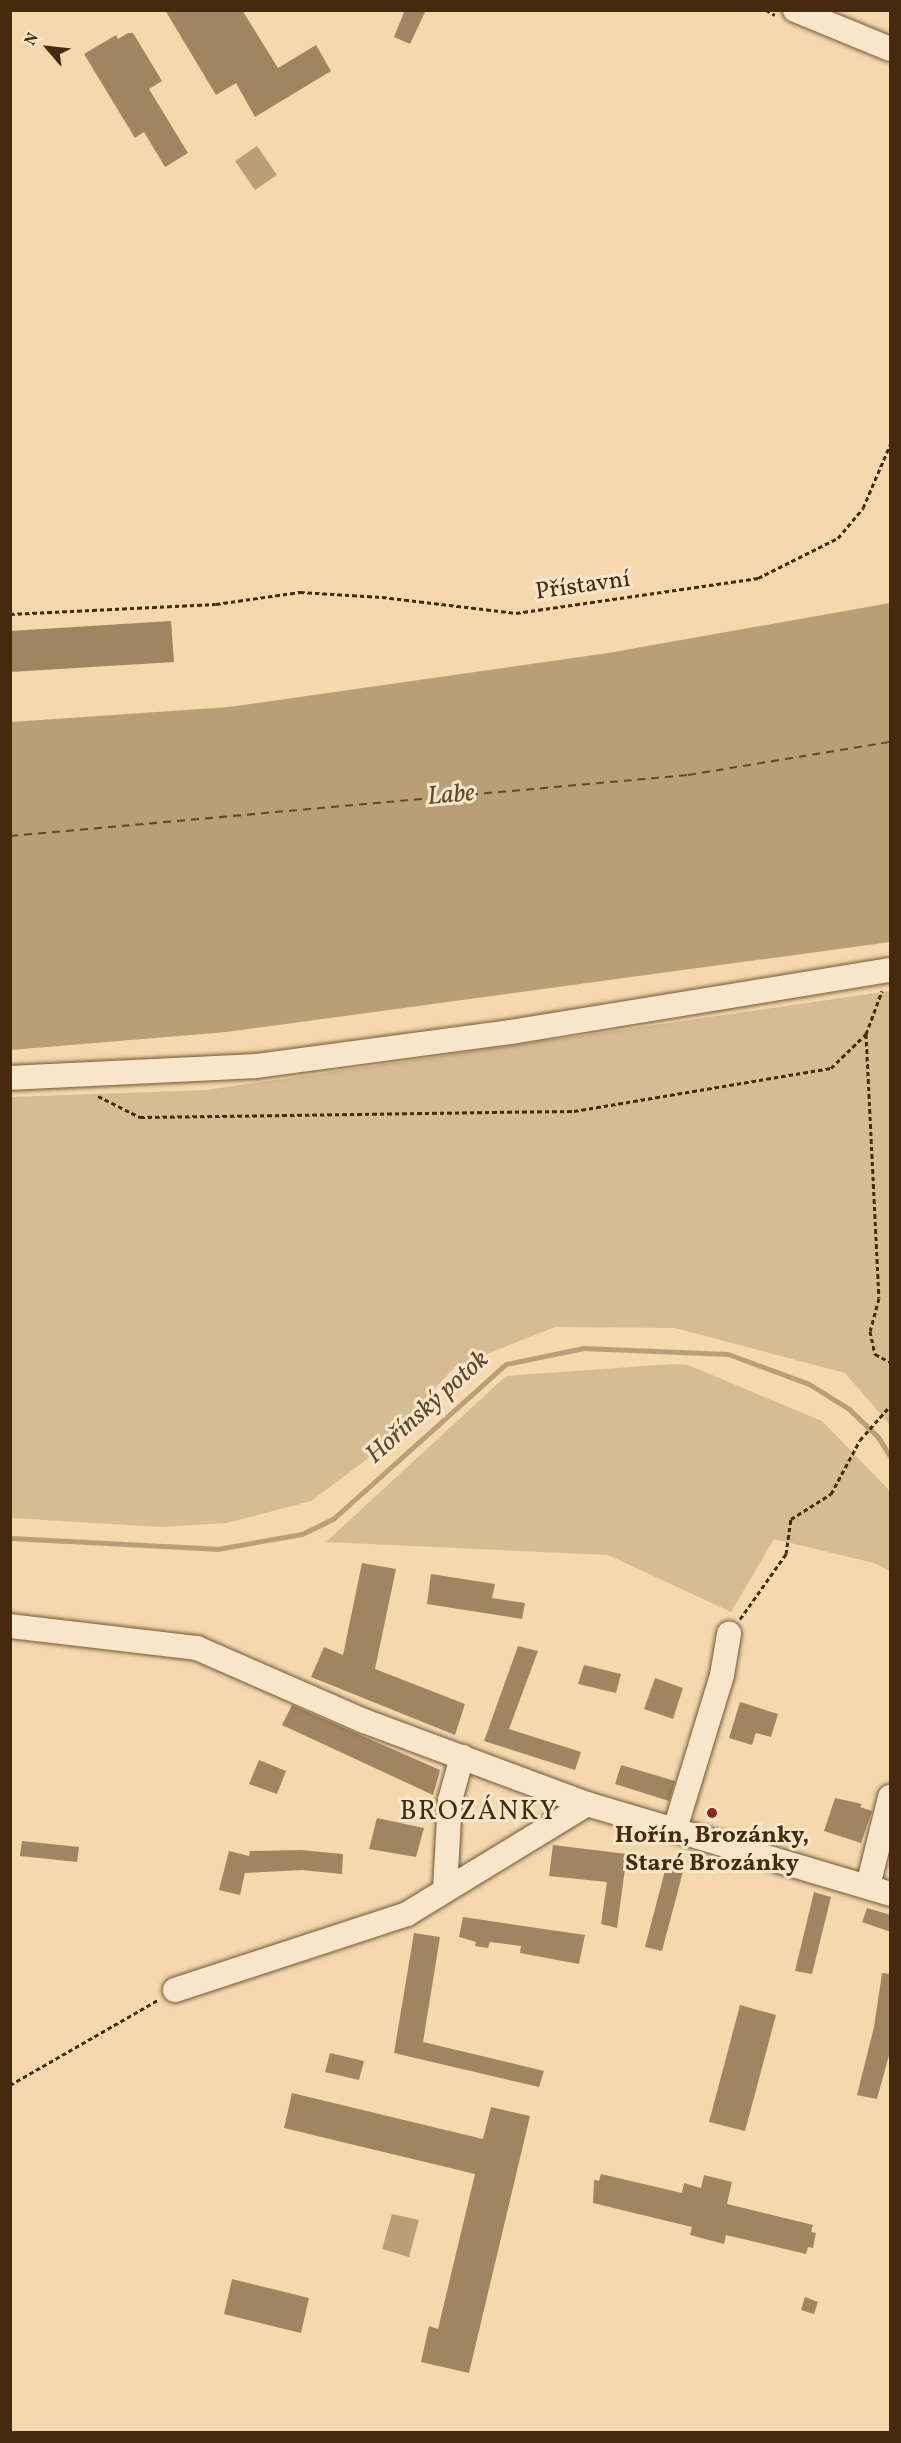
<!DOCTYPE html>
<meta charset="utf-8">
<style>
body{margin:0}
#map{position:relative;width:901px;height:2443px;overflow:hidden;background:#f5d9ad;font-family:Vollkorn,serif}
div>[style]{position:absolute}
.green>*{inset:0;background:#d7bb92}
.water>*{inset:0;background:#ba9e77}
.stream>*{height:5px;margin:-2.5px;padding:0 2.5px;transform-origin:2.5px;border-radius:2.5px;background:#ba9e77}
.ferry>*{height:1.5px;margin-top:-0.75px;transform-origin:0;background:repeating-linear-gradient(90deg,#644728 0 8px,transparent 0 14px)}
.building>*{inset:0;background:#a18561}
.path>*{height:3px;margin-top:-1.5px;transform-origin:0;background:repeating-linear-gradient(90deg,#472a0e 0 4.5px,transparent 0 7.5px)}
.roads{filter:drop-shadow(0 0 2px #725636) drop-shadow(0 0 2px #725636)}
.minor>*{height:24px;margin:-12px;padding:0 12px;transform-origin:12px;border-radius:12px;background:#f8e6ca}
.dots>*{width:16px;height:16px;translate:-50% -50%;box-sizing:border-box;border:3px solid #f8e6ca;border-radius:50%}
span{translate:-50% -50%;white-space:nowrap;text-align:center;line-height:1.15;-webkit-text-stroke:6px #f8e6ca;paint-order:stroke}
.street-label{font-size:24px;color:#472a0e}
.poi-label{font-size:24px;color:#472a0e;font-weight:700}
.water-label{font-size:26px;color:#644728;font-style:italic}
.quarter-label{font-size:27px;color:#472a0e;letter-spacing:1.5px}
.frame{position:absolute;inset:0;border:12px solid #472a0e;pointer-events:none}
.north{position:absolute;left:18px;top:18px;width:60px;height:60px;-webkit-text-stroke:4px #f8e6ca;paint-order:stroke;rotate:298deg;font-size:16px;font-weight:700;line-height:24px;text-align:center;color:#472a0e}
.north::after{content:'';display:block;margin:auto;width:21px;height:27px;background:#472a0e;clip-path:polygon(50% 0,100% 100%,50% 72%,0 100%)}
</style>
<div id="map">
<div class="green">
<div style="clip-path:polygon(890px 991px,890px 1425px,845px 1373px,675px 1328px,555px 1327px,456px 1366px,366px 1460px,311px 1501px,227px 1523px,161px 1527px,11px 1518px,11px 1097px,206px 1090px)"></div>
<div style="clip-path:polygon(673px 1364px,688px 1365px,822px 1421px,890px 1491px,890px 1571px,874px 1563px,774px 1539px,731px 1612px,608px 1555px,326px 1542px,506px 1376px)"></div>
</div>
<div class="water">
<div style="clip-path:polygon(257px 146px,277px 175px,255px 190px,235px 161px)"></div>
<div style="clip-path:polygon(890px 603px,890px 942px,227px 1032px,11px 1050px,11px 722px,229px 707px,608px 653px)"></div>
<div style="clip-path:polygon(392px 2214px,419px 2220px,409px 2257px,382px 2249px)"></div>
</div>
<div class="stream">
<div style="left:10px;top:1538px;width:207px;rotate:3deg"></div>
<div style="left:217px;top:1549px;width:86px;rotate:-10deg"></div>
<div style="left:302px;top:1534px;width:34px;rotate:-26deg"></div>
<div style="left:333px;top:1519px;width:232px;rotate:-41.9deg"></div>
<div style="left:506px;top:1364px;width:79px;rotate:-11.7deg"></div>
<div style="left:583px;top:1348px;width:145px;rotate:2.4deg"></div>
<div style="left:728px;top:1354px;width:86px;rotate:20.3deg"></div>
<div style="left:809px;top:1384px;width:47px;rotate:32deg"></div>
<div style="left:849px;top:1409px;width:40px;rotate:44deg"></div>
<div style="left:878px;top:1437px;width:22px;rotate:58deg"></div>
</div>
<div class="ferry">
<div style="left:10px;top:836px;width:681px;rotate:-5.14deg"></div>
<div style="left:688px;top:775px;width:205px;rotate:-9.3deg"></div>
</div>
<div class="building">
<div style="clip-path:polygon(165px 10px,242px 10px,278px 68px,316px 45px,331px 71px,255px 117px,236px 83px,216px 95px)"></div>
<div style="clip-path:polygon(405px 10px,426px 10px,410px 44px,394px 37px)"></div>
<div style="clip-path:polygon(128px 33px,133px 33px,162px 81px,149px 89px,188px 153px,165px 167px,144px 132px,135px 138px,84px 54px,116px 35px,118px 39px)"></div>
<div style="clip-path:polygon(171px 621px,174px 662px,10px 672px,10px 631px)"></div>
<div style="clip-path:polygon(362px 1563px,396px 1569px,375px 1669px,465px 1704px,455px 1735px,311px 1677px,324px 1647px,343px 1655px)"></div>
<div style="clip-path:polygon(431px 1574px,495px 1584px,492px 1598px,525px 1603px,522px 1619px,427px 1604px)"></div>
<div style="clip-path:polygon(518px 1646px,538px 1651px,509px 1729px,581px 1752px,575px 1770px,484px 1741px)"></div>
<div style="clip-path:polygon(584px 1665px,621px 1674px,616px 1693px,578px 1684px)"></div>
<div style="clip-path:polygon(655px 1678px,683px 1688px,673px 1719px,644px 1709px)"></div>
<div style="clip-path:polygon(740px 1702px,778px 1714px,771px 1737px,756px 1733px,752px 1745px,729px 1738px)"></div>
<div style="clip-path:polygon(292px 1705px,440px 1770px,433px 1795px,282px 1725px)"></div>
<div style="clip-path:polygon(259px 1760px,286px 1771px,277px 1794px,249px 1784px)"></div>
<div style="clip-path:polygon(621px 1765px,675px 1781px,669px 1801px,615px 1784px)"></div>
<div style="clip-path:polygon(835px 1798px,862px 1804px,860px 1807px,872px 1811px,861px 1843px,824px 1831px)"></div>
<div style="clip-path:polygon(377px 1818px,424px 1828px,416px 1857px,369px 1849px)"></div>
<div style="clip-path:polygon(22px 1841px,79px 1847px,77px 1862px,20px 1856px)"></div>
<div style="clip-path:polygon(553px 1845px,627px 1854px,617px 1928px,601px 1924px,607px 1882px,549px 1876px)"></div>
<div style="clip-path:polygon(301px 1850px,343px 1854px,342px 1874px,302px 1870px,245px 1873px,240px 1895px,219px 1890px,229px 1851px,249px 1856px,250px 1851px)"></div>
<div style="clip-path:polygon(668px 1859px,685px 1864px,662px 1951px,645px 1947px)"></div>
<div style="clip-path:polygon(814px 1892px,831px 1897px,812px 1974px,795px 1971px)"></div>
<div style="clip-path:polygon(867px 1908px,891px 1915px,891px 1932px,862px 1922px)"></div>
<div style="clip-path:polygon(463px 1917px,585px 1935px,579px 1964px,520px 1953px,521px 1946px,490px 1942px,488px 1948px,475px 1946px,476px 1942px,459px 1937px)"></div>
<div style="clip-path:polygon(414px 1933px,440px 1937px,423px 2042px,544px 2071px,539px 2087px,394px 2053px)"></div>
<div style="clip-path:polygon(882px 1973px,891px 1974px,891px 2048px,877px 2099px,857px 2095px,874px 2027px)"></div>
<div style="clip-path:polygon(740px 2005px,776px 2015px,745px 2131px,709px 2122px)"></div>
<div style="clip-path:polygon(330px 2053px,364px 2061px,359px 2080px,325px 2072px)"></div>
<div style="clip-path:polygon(292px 2093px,483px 2139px,491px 2107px,530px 2116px,469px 2373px,421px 2362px,429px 2326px,438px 2329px,475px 2174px,284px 2128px)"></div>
<div style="clip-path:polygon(601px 2174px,682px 2193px,684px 2183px,701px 2188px,704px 2175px,732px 2182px,727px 2204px,813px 2225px,811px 2232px,816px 2233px,813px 2248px,808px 2247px,806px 2254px,726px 2235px,724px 2244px,690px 2235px,692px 2227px,593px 2203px,594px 2180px,599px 2181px)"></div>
<div style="clip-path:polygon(232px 2279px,309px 2298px,301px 2333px,224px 2314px)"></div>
<div style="clip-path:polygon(805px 2297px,818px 2302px,814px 2314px,801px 2310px)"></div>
</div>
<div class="path">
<div style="left:766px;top:10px;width:10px;rotate:29deg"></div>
<div style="left:10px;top:614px;width:206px;rotate:-2.8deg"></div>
<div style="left:216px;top:604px;width:85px;rotate:-8.1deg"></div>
<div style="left:300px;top:592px;width:82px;rotate:3.5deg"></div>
<div style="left:382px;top:597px;width:135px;rotate:6.8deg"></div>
<div style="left:516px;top:613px;width:245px;rotate:-8.2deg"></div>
<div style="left:758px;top:578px;width:89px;rotate:-26.6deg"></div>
<div style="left:838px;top:538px;width:39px;rotate:-50deg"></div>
<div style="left:863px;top:508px;width:69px;rotate:-66.8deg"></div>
<div style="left:866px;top:1034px;width:264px;rotate:87.2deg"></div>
<div style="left:879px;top:1298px;width:34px;rotate:105deg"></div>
<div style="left:870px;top:1331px;width:24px;rotate:78deg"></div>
<div style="left:875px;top:1354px;width:17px;rotate:28deg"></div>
<div style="left:98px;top:1096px;width:47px;rotate:26.6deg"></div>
<div style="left:140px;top:1117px;width:434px;rotate:-0.8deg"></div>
<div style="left:574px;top:1111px;width:261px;rotate:-9.5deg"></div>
<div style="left:831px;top:1068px;width:49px;rotate:-44.2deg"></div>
<div style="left:866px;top:1034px;width:46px;rotate:-69.6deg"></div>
<div style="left:740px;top:1619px;width:80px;rotate:-54.7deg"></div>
<div style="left:786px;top:1554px;width:35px;rotate:-82deg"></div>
<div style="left:791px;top:1519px;width:47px;rotate:-32deg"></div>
<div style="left:831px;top:1494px;width:61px;rotate:-61.8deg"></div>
<div style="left:860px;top:1440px;width:45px;rotate:-48.6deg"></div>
<div style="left:10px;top:2085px;width:171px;rotate:-29.9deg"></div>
</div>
<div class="roads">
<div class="minor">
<div style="left:795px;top:10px;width:103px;rotate:22.3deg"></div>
<div style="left:10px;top:1078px;width:246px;rotate:-2.8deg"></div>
<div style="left:256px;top:1066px;width:257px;rotate:-7.6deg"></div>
<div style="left:511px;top:1032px;width:384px;rotate:-9.3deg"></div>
<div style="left:10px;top:1626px;width:188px;rotate:6.7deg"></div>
<div style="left:197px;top:1648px;width:182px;rotate:23.6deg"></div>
<div style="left:364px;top:1721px;width:238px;rotate:20.4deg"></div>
<div style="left:587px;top:1804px;width:316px;rotate:16.5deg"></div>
<div style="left:675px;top:1829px;width:161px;rotate:-73deg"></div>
<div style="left:722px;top:1675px;width:42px;rotate:-80.3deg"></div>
<div style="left:868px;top:1886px;width:92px;rotate:-76.1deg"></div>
<div style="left:445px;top:1889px;width:89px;rotate:-86.8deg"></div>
<div style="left:450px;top:1800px;width:45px;rotate:-74.4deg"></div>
<div style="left:175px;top:1990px;width:244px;rotate:-18.1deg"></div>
<div style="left:407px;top:1914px;width:211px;rotate:-31.4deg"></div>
</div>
</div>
<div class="dots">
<div style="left:712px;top:1813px;background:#8f2418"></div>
</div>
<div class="street-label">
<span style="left:583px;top:587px;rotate:-8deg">Přístavní</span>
</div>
<div class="poi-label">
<span style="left:712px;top:1851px">Hořín, Brozánky,<br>Staré Brozánky</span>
</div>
<div class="water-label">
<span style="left:451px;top:796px;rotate:-5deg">Labe</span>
<span style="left:428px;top:1408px;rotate:-42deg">Hořínský potok</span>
</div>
<div class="quarter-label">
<span style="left:479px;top:1813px">BROZÁNKY</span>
</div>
<div class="frame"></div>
<div class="north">N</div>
</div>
